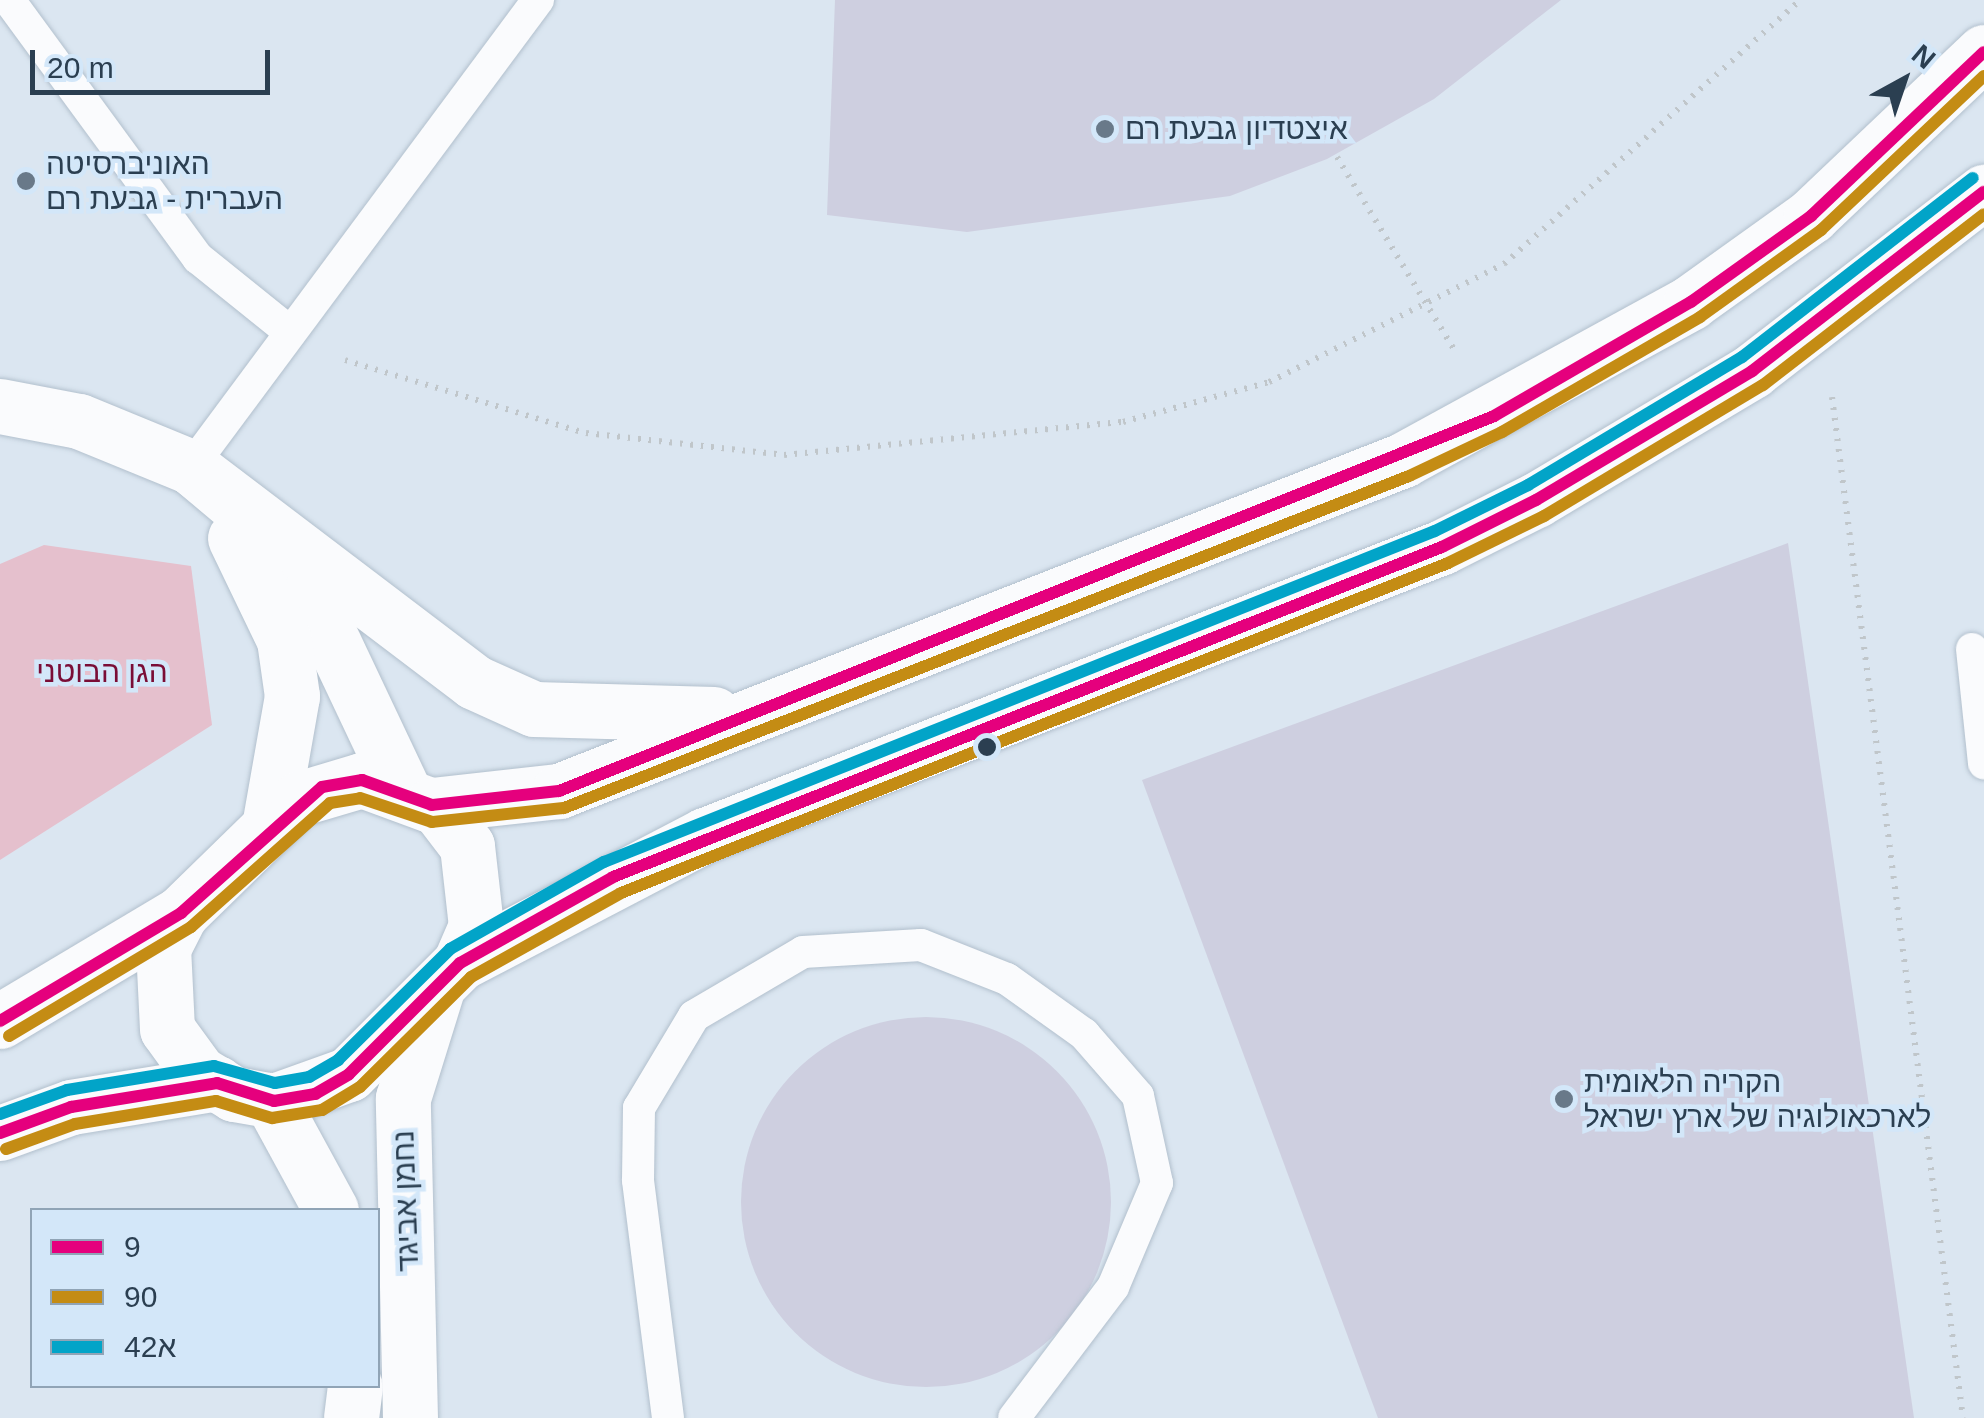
<!DOCTYPE html>
<meta charset="utf-8">
<style>
body{margin:0}
#map{position:relative;width:1984px;height:1418px;overflow:hidden;background:#dbe6f1;font-family:Helvetica,"Noto Sans Hebrew",sans-serif}
div>[style]{position:absolute}
.green>*{inset:0;background:#e5c0cd}
.building>*{inset:0;background:#cecfe0}
.round{border-radius:50%}
.path>*{height:6px;margin-top:-3px;transform-origin:0;background:repeating-linear-gradient(90deg,#c0c6ca 0 2.5px,transparent 0 10.5px)}
.roads{filter:drop-shadow(0 0 2px #b2c0cd) drop-shadow(0 0 2px #b2c0cd)}
.lane>*{height:32px;margin:-16px;padding:0 16px;transform-origin:16px;border-radius:16px;background:#fafbfd}
.street>*{height:55px;margin:-27.5px;padding:0 27.5px;transform-origin:27.5px;border-radius:27.5px;background:#fafbfd}
.secondary>*{height:55px;margin:-27.5px;padding:0 27.5px;transform-origin:27.5px;border-radius:27.5px;background:#fafbfd}
.bus-1>*{height:12px;margin:-6px;padding:0 6px;transform-origin:6px;border-radius:6px;background:#e5007d}
.bus-2>*{height:12px;margin:-6px;padding:0 6px;transform-origin:6px;border-radius:6px;background:#c48c14}
.bus-3>*{height:12px;margin:-6px;padding:0 6px;transform-origin:6px;border-radius:6px;background:#02a4c8}
.dots>*{width:28px;height:28px;translate:-50% -50%;box-sizing:border-box;border:5px solid #d3e7f9;border-radius:50%}
span{translate:-50% -50%;white-space:nowrap;text-align:center;line-height:1.15;-webkit-text-stroke:9px #d3e7f9;paint-order:stroke}
.poi-label{font-size:30px;color:#2b3f51}
.left{translate:0 -50%;text-align:left}
.park-label{font-size:30px;color:#7a0d36}
.street-label{font-size:30px;color:#2b3f51}
.legend{position:absolute;left:30px;top:1208px;width:350px;height:180px;box-sizing:border-box;background:#d3e7f9;border:2px solid #90a4b6;margin:0;padding:12px 18px;list-style:none;font-size:30px;color:#2b3f51}
.legend li{display:flex;align-items:center;gap:20px;height:50px}
.legend b{width:50px;border:2px solid #90a4b6}
.north{position:absolute;left:1854px;top:30px;width:100px;height:100px;-webkit-text-stroke:8px #d3e7f9;paint-order:stroke;rotate:40deg;font-size:28px;font-weight:700;line-height:40px;text-align:center;color:#2b3f51}
.north::after{content:'';display:block;margin:auto;width:35px;height:45px;background:#2b3f51;clip-path:polygon(50% 0,100% 100%,50% 72%,0 100%)}
.scale{position:absolute;left:30px;top:50px;width:240px;height:45px;box-sizing:border-box;border:5px solid #2b3f51;border-top:0;padding-left:12px;font-size:30px;line-height:35px;white-space:nowrap;color:#2b3f51;-webkit-text-stroke:8px #d3e7f9;paint-order:stroke}
</style>
<div id="map">
<div class="green">
<div style="clip-path:polygon(44px 545px,191px 566px,212px 725px,0 860px,0 564px)"></div>
</div>
<div class="building">
<div style="clip-path:polygon(835px 0,1561px 0,1434px 99px,1327px 159px,1230px 196px,967px 232px,827px 215px)"></div>
<div style="clip-path:polygon(1788px 543px,1914px 1418px,1378px 1418px,1142px 780px)"></div>
<div class="round" style="left:741px;top:1017px;width:370px;height:370px"></div>
</div>
<div class="path">
<div style="left:1337px;top:157px;width:229px;rotate:58.7deg"></div>
<div style="left:345px;top:360px;width:252px;rotate:16.9deg"></div>
<div style="left:586px;top:433px;width:199px;rotate:6.3deg"></div>
<div style="left:784px;top:455px;width:341px;rotate:-5.6deg"></div>
<div style="left:1123px;top:422px;width:151px;rotate:-15.3deg"></div>
<div style="left:1269px;top:382px;width:263px;rotate:-26.7deg"></div>
<div style="left:1504px;top:264px;width:397px;rotate:-41.7deg"></div>
<div style="left:1832px;top:397px;width:1029px;rotate:82.69deg"></div>
</div>
<div class="roads">
<div class="lane">
<div style="left:9px;top:0;width:320px;rotate:53.8deg"></div>
<div style="left:198px;top:258px;width:118px;rotate:38.8deg"></div>
<div style="left:191px;top:467px;width:582px;rotate:-53.39deg"></div>
<div style="left:1972px;top:649px;width:115px;rotate:84deg"></div>
<div style="left:668px;top:1418px;width:240px;rotate:-97.2deg"></div>
<div style="left:638px;top:1180px;width:72px;rotate:-89.2deg"></div>
<div style="left:639px;top:1108px;width:107px;rotate:-59.1deg"></div>
<div style="left:694px;top:1016px;width:126px;rotate:-30.4deg"></div>
<div style="left:803px;top:952px;width:118px;rotate:-3.4deg"></div>
<div style="left:921px;top:945px;width:92px;rotate:21.6deg"></div>
<div style="left:1007px;top:979px;width:95px;rotate:35.5deg"></div>
<div style="left:1084px;top:1034px;width:82px;rotate:48.9deg"></div>
<div style="left:1138px;top:1096px;width:89px;rotate:77.7deg"></div>
<div style="left:1157px;top:1183px;width:113px;rotate:112.9deg"></div>
<div style="left:1113px;top:1287px;width:164px;rotate:127.1deg"></div>
</div>
<div class="street">
<div style="left:0;top:406px;width:80px;rotate:10.8deg"></div>
<div style="left:79px;top:421px;width:121px;rotate:22.3deg"></div>
<div style="left:191px;top:467px;width:73px;rotate:40deg"></div>
<div style="left:247px;top:514px;width:101px;rotate:51.4deg"></div>
<div style="left:310px;top:593px;width:216px;rotate:64.7deg"></div>
<div style="left:235px;top:538px;width:113px;rotate:64.3deg"></div>
<div style="left:284px;top:640px;width:57px;rotate:81.9deg"></div>
<div style="left:292px;top:696px;width:133px;rotate:100deg"></div>
<div style="left:271px;top:1100px;width:125px;rotate:61.4deg"></div>
<div style="left:351px;top:1418px;width:32px;rotate:-83deg"></div>
<div style="left:410px;top:1418px;width:320px;rotate:-91.3deg"></div>
<div style="left:403px;top:1098px;width:114px;rotate:-72.7deg"></div>
</div>
<div class="secondary">
<div style="left:191px;top:467px;width:355px;rotate:37.2deg"></div>
<div style="left:474px;top:682px;width:66px;rotate:24.2deg"></div>
<div style="left:534px;top:709px;width:180px;rotate:1.6deg"></div>
<div style="left:362px;top:780px;width:81px;rotate:20.2deg"></div>
<div style="left:438px;top:808px;width:48px;rotate:52.7deg"></div>
<div style="left:467px;top:846px;width:81px;rotate:83.6deg"></div>
<div style="left:476px;top:926px;width:40px;rotate:113.4deg"></div>
<div style="left:460px;top:963px;width:157px;rotate:135deg"></div>
<div style="left:349px;top:1074px;width:80px;rotate:160.2deg"></div>
<div style="left:274px;top:1101px;width:41px;rotate:-170.1deg"></div>
<div style="left:234px;top:1094px;width:41px;rotate:-149deg"></div>
<div style="left:199px;top:1073px;width:54px;rotate:-126deg"></div>
<div style="left:167px;top:1029px;width:81px;rotate:-92.8deg"></div>
<div style="left:163px;top:948px;width:39px;rotate:-63deg"></div>
<div style="left:181px;top:913px;width:163px;rotate:-44.3deg"></div>
<div style="left:298px;top:799px;width:67px;rotate:-16.5deg"></div>
<div style="left:432px;top:805px;width:128px;rotate:-6.3deg"></div>
<div style="left:559px;top:791px;width:907px;rotate:-21.41deg"></div>
<div style="left:1403px;top:460px;width:328px;rotate:-28.7deg"></div>
<div style="left:1691px;top:302px;width:148px;rotate:-35.6deg"></div>
<div style="left:1811px;top:216px;width:238px;rotate:-43.5deg"></div>
<div style="left:460px;top:963px;width:276px;rotate:-27.6deg"></div>
<div style="left:705px;top:835px;width:791px;rotate:-21.34deg"></div>
<div style="left:1442px;top:547px;width:105px;rotate:-26.6deg"></div>
<div style="left:1536px;top:500px;width:252px;rotate:-30.8deg"></div>
<div style="left:1752px;top:371px;width:293px;rotate:-37.7deg"></div>
<div style="left:0;top:1021px;width:211px;rotate:-30.8deg"></div>
<div style="left:0;top:1133px;width:76px;rotate:-20.1deg"></div>
<div style="left:71px;top:1107px;width:148px;rotate:-9.3deg"></div>
</div>
</div>
<div class="bus-1">
<div style="left:0;top:1021px;width:211px;rotate:-30.8deg"></div>
<div style="left:181px;top:913px;width:189px;rotate:-41.8deg"></div>
<div style="left:322px;top:787px;width:41px;rotate:-9.9deg"></div>
<div style="left:362px;top:780px;width:74px;rotate:19.7deg"></div>
<div style="left:432px;top:805px;width:128px;rotate:-6.3deg"></div>
<div style="left:559px;top:791px;width:1007px;rotate:-21.85deg"></div>
<div style="left:1494px;top:416px;width:228px;rotate:-30.1deg"></div>
<div style="left:1691px;top:302px;width:148px;rotate:-35.6deg"></div>
<div style="left:1811px;top:216px;width:238px;rotate:-43.5deg"></div>
<div style="left:0;top:1133px;width:76px;rotate:-20.1deg"></div>
<div style="left:71px;top:1107px;width:148px;rotate:-9.3deg"></div>
<div style="left:217px;top:1083px;width:60px;rotate:17.5deg"></div>
<div style="left:274px;top:1101px;width:42px;rotate:-9.7deg"></div>
<div style="left:315px;top:1094px;width:39px;rotate:-30deg"></div>
<div style="left:349px;top:1074px;width:157px;rotate:-45deg"></div>
<div style="left:460px;top:963px;width:176px;rotate:-29.3deg"></div>
<div style="left:613px;top:877px;width:892px;rotate:-21.71deg"></div>
<div style="left:1442px;top:547px;width:105px;rotate:-26.6deg"></div>
<div style="left:1536px;top:500px;width:252px;rotate:-30.8deg"></div>
<div style="left:1752px;top:371px;width:293px;rotate:-37.7deg"></div>
</div>
<div class="bus-2">
<div style="left:9px;top:1036px;width:212px;rotate:-30.9deg"></div>
<div style="left:191px;top:927px;width:186px;rotate:-41.7deg"></div>
<div style="left:330px;top:803px;width:30px;rotate:-9deg"></div>
<div style="left:360px;top:798px;width:76px;rotate:18.4deg"></div>
<div style="left:432px;top:822px;width:133px;rotate:-6.1deg"></div>
<div style="left:564px;top:808px;width:908px;rotate:-21.45deg"></div>
<div style="left:1409px;top:476px;width:103px;rotate:-25.3deg"></div>
<div style="left:1502px;top:432px;width:229px;rotate:-30.1deg"></div>
<div style="left:1700px;top:317px;width:149px;rotate:-35.7deg"></div>
<div style="left:1821px;top:230px;width:224px;rotate:-43.4deg"></div>
<div style="left:6px;top:1149px;width:73px;rotate:-19.9deg"></div>
<div style="left:75px;top:1124px;width:143px;rotate:-9.3deg"></div>
<div style="left:216px;top:1101px;width:59px;rotate:16.9deg"></div>
<div style="left:272px;top:1118px;width:51px;rotate:-9.1deg"></div>
<div style="left:322px;top:1110px;width:44px;rotate:-31.2deg"></div>
<div style="left:360px;top:1087px;width:156px;rotate:-44.7deg"></div>
<div style="left:471px;top:977px;width:172px;rotate:-29.2deg"></div>
<div style="left:621px;top:893px;width:890px;rotate:-21.75deg"></div>
<div style="left:1448px;top:563px;width:107px;rotate:-26.1deg"></div>
<div style="left:1544px;top:516px;width:255px;rotate:-30.9deg"></div>
<div style="left:1763px;top:385px;width:279px;rotate:-37.7deg"></div>
</div>
<div class="bus-3">
<div style="left:0;top:1114px;width:71px;rotate:-19.7deg"></div>
<div style="left:67px;top:1090px;width:149px;rotate:-9.3deg"></div>
<div style="left:214px;top:1066px;width:63px;rotate:15.6deg"></div>
<div style="left:275px;top:1083px;width:35px;rotate:-10deg"></div>
<div style="left:309px;top:1077px;width:34px;rotate:-30deg"></div>
<div style="left:338px;top:1060px;width:158px;rotate:-44.7deg"></div>
<div style="left:450px;top:949px;width:177px;rotate:-29.5deg"></div>
<div style="left:604px;top:862px;width:894px;rotate:-21.72deg"></div>
<div style="left:1435px;top:531px;width:104px;rotate:-26.3deg"></div>
<div style="left:1528px;top:485px;width:249px;rotate:-30.9deg"></div>
<div style="left:1742px;top:357px;width:292px;rotate:-37.8deg"></div>
</div>
<div class="dots">
<div style="left:1105px;top:129px;background:#697989"></div>
<div style="left:26px;top:181px;background:#697989"></div>
<div style="left:987px;top:747px;background:#2b3f51"></div>
<div style="left:1564px;top:1099px;background:#697989"></div>
</div>
<div class="poi-label">
<span class="left" style="left:1125px;top:129px">איצטדיון גבעת רם</span>
<span class="left" style="left:46px;top:181px">האוניברסיטה<br>העברית - גבעת רם</span>
<span class="left" style="left:1584px;top:1099px">הקריה הלאומית<br>לארכאולוגיה של ארץ ישראל</span>
</div>
<div class="park-label">
<span style="left:102px;top:672px">הגן הבוטני</span>
</div>
<div class="street-label">
<span style="left:406px;top:1201px;rotate:-92deg">נחמן אביגד</span>
</div>
<ul class="legend">
<li><b style="height:12px;background:#e5007d"></b>9</li>
<li><b style="height:12px;background:#c48c14"></b>90</li>
<li><b style="height:12px;background:#02a4c8"></b>42א</li>
</ul>
<div class="north">N</div>
<div class="scale">20 m</div>
</div>
